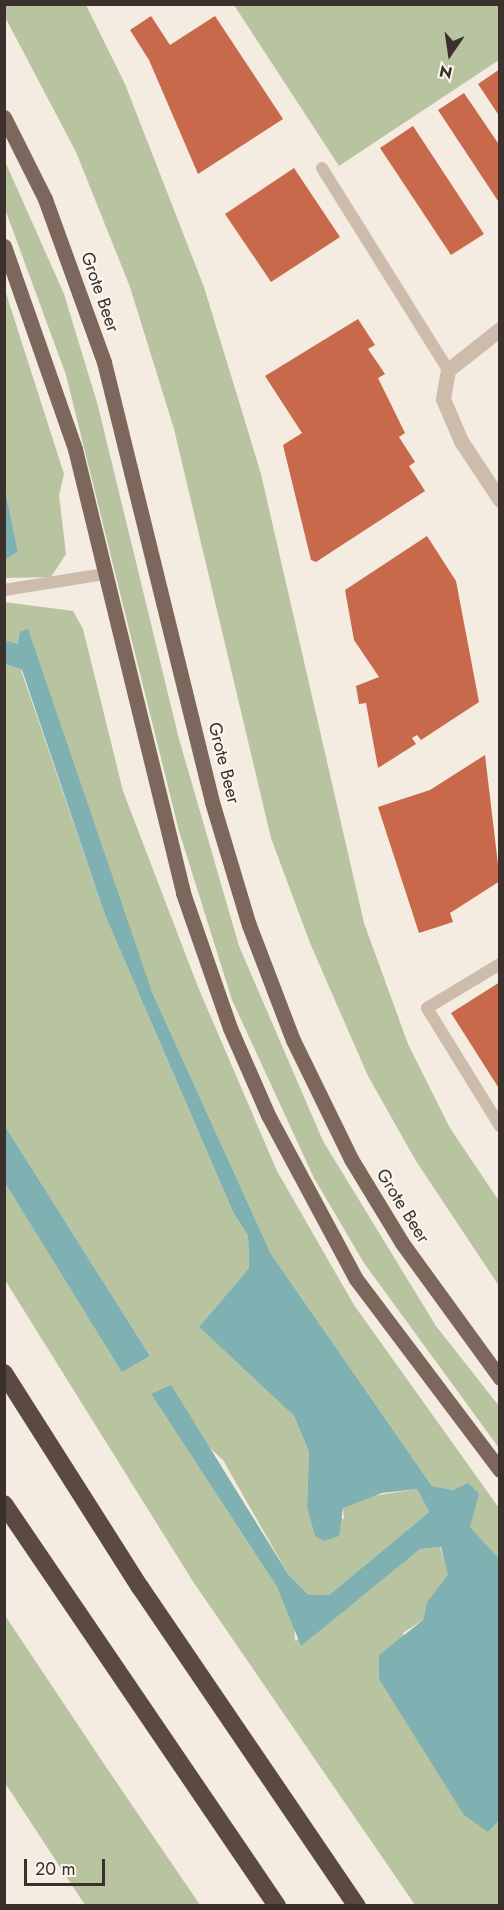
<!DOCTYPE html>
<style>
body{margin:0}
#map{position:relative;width:504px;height:1910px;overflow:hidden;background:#f4ebe1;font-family:Jost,sans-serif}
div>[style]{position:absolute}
.green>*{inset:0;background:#b8c4a0}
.water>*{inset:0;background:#7fb0b2}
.building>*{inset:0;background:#c8694b}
.service>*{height:12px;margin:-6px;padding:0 6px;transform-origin:6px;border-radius:6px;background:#cdbbac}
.minor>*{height:15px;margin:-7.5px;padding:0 7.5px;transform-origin:7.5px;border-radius:7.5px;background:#cdbbac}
.primary>*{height:15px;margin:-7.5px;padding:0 7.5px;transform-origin:7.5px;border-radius:7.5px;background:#7d675c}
.motorway>*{height:18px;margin:-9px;padding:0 9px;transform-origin:9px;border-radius:9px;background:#5c4a42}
span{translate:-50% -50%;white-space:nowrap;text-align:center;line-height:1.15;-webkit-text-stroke:4.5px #fbf5ee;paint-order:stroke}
.street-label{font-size:18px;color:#3b302b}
.frame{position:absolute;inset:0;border:6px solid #3b302b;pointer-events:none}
.north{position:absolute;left:420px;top:24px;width:60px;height:60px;-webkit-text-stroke:4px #fbf5ee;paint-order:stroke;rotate:193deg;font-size:16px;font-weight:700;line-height:24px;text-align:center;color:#3b302b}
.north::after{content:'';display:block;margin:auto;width:21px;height:27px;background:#3b302b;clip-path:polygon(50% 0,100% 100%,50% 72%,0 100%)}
.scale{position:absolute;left:24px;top:1859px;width:81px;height:27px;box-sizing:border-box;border:3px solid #3b302b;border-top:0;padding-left:8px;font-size:18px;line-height:21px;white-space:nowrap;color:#3b302b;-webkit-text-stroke:4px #fbf5ee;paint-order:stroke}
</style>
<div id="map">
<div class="green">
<div style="clip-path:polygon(4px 5px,86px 5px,125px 84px,204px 287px,261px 474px,364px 923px,408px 1044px,450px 1128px,499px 1201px,499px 1286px,416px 1161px,368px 1076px,310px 943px,271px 838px,174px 429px,130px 287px,76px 152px,5px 17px)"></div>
<div style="clip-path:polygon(234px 5px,499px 5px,499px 60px,339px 166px)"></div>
<div style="clip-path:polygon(4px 159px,64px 294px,98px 406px,179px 739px,239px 946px,323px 1141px,436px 1326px,499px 1406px,499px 1448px,364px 1263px,314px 1178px,232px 1000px,179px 831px,66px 375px,5px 209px)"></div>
<div style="clip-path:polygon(5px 290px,64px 474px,59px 495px,66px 554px,51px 577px,5px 578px,4px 553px,6px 559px,18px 552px,5px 489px)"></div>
<div style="clip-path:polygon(4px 602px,73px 611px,83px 629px,123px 791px,198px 987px,277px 1171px,354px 1305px,499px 1508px,499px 1560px,470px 1528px,453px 1490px,432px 1486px,271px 1254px,152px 992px,18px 644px,5px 640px)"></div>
<div style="clip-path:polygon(5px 664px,21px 670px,105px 915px,233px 1212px,248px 1236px,249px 1268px,199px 1327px,294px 1416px,309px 1452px,307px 1506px,344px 1519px,343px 1508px,359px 1498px,417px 1489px,429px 1512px,329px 1595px,309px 1595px,288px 1574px,223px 1460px,151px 1394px,277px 1587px,294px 1621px,295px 1641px,420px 1549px,440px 1547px,449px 1575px,427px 1602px,423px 1620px,403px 1633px,488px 1832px,499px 1819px,499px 1905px,415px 1905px,192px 1580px,5px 1280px,5px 1183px,122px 1371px,150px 1356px,5px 1126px)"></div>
<div style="clip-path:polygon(4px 1614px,102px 1761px,200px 1905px,85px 1905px,5px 1783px)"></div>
</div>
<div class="water">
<div style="clip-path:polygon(5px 489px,18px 552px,6px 559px,4px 553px)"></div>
<div style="clip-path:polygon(28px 629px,152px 992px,271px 1254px,432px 1486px,453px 1490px,468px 1483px,479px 1494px,470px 1527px,500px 1560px,500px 1819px,488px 1832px,464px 1815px,379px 1679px,379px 1655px,423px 1620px,427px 1602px,448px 1575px,441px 1547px,420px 1549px,301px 1646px,277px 1587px,151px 1394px,171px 1385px,288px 1574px,309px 1595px,329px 1595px,429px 1512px,417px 1489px,382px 1493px,343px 1508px,339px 1536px,324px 1541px,315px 1536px,307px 1506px,309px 1452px,294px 1416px,199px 1327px,249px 1268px,248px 1236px,233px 1212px,105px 915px,22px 670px,5px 664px,5px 640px,18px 644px,20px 632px)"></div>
<div style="clip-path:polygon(5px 1126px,150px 1356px,122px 1372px,5px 1183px)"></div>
</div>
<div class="building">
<div style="clip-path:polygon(151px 16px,170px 45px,215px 16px,283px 119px,198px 174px,149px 60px,130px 30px)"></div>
<div style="clip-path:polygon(500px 69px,500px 117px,478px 84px)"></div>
<div style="clip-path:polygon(464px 93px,500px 146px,500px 204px,438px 110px)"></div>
<div style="clip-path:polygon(413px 126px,484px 234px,451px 255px,380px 148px)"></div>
<div style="clip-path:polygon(294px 168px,340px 237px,271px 282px,225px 214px)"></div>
<div style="clip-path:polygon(358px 319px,375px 345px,368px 349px,385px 374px,378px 378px,405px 433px,399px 437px,415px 462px,409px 466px,425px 491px,316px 562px,311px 560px,283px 445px,302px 433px,265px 376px)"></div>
<div style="clip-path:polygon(427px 536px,456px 581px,479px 702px,421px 740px,417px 735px,412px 738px,416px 744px,378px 768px,366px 703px,359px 704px,356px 686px,379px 677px,354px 640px,345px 590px)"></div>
<div style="clip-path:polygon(485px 755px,500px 881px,450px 913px,453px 922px,419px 933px,378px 807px,430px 790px)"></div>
<div style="clip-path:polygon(500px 982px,500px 1090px,451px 1013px)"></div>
</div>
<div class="service">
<div style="left:322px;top:168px;width:238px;rotate:58deg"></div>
<div style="left:4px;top:590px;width:102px;rotate:-9deg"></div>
<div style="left:500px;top:964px;width:85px;rotate:148.9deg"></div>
<div style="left:427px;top:1008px;width:139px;rotate:58.3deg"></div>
</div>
<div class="minor">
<div style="left:500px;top:329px;width:66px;rotate:141.7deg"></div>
<div style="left:448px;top:370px;width:29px;rotate:100deg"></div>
<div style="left:443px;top:399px;width:46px;rotate:66.8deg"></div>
<div style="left:461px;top:441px;width:71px;rotate:56.5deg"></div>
</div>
<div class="primary">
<div style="left:4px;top:117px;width:92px;rotate:63.4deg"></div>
<div style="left:45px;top:199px;width:173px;rotate:70.1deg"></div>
<div style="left:104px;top:362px;width:453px;rotate:76.2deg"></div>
<div style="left:212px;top:802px;width:128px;rotate:73.3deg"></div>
<div style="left:249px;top:925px;width:123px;rotate:69.1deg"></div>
<div style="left:293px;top:1040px;width:132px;rotate:64deg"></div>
<div style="left:351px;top:1159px;width:98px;rotate:58.7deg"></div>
<div style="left:402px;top:1243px;width:167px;rotate:54deg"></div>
<div style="left:4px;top:246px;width:215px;rotate:70.7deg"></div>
<div style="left:75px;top:449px;width:457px;rotate:76.3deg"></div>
<div style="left:183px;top:893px;width:143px;rotate:70.8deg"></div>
<div style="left:230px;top:1028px;width:95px;rotate:66.4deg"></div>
<div style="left:268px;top:1115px;width:186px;rotate:61.8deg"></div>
<div style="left:356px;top:1279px;width:239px;rotate:53deg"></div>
</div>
<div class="motorway">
<div style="left:4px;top:1373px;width:254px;rotate:57.6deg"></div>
<div style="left:140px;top:1587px;width:386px;rotate:55.8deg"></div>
<div style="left:4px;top:1504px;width:486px;rotate:55.8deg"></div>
</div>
<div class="street-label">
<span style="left:100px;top:292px;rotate:71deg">Grote Beer</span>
<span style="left:224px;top:763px;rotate:76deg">Grote Beer</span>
<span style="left:403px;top:1206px;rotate:58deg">Grote Beer</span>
</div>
<div class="frame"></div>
<div class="north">N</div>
<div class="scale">20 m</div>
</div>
